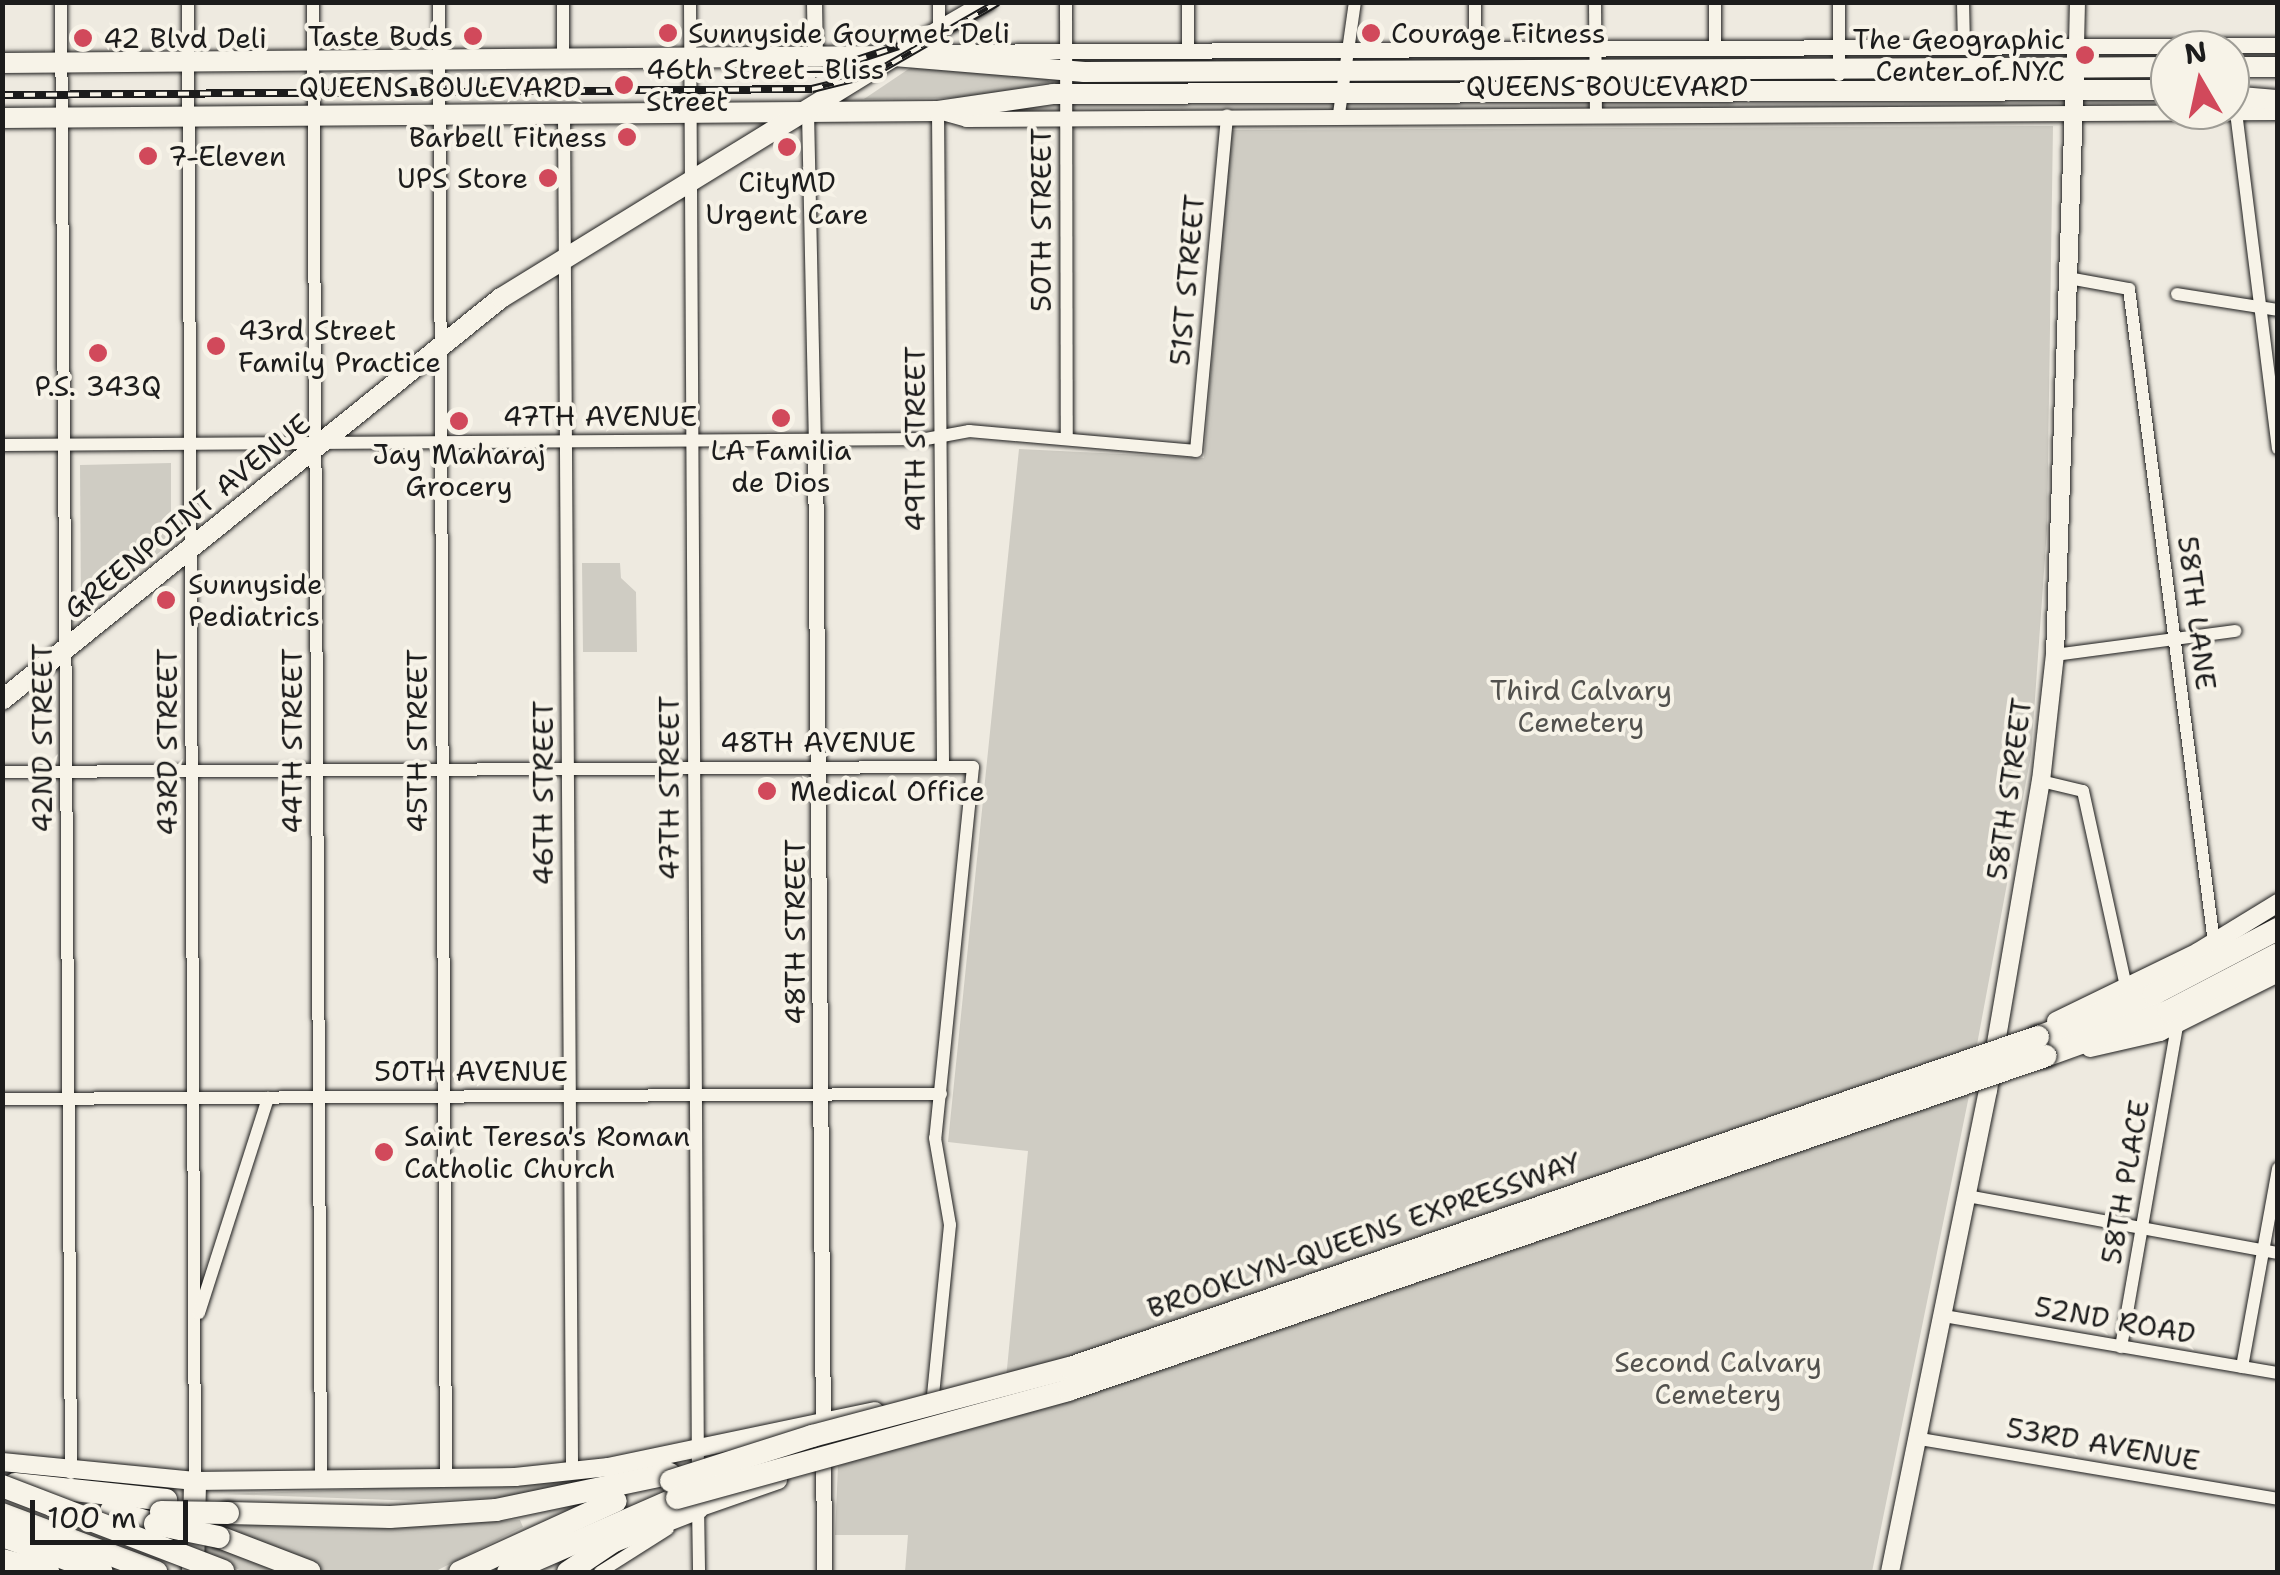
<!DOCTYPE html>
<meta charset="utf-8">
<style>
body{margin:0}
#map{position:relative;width:2280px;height:1575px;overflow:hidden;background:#eeeae0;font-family:"Shantell Sans",sans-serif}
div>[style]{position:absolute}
.green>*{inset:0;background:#cfccc3}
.roads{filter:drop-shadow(0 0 2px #1c1c1c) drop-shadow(0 0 2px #1c1c1c)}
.minor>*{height:12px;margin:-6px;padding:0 6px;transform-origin:6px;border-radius:6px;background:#f7f3e8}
.tertiary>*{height:15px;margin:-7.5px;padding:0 7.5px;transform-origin:7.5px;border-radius:7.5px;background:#f7f3e8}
.secondary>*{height:18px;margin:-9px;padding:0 9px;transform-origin:9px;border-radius:9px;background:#f7f3e8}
.primary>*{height:20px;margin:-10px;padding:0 10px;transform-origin:10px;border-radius:10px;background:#f7f3e8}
.motorway>*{height:22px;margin:-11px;padding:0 11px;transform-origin:11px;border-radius:11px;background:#f7f3e8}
.rail>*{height:8px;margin-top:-4px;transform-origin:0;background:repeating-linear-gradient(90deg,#f7f3e8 0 11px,#1c1c1c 0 22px);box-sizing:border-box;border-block:2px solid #1c1c1c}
.bridges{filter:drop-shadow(0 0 2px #1c1c1c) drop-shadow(0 0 2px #1c1c1c)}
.motorway-bridge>*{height:22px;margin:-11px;padding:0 11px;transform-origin:11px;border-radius:11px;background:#f7f3e8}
.dots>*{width:28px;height:28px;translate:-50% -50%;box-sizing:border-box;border:5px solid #f7f3e8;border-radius:50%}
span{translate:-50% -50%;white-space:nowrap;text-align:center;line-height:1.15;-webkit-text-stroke:8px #f7f3e8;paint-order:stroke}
.poi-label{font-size:28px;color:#1c1c1c}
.left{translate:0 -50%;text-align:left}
.right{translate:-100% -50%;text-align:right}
.street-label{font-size:28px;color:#1c1c1c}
.park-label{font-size:28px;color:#52514e}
.frame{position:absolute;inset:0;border:5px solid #1c1c1c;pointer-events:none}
.north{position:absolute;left:2150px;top:30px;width:100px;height:100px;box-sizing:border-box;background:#f7f3e8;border:2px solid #9f9d96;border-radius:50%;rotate:351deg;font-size:28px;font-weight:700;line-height:40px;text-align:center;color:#1c1c1c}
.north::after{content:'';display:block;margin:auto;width:35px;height:45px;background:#d1495b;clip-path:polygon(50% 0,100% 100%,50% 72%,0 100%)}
.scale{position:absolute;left:30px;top:1500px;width:158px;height:45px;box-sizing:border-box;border:5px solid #1c1c1c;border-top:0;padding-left:12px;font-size:30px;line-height:35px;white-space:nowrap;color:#1c1c1c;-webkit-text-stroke:8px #f7f3e8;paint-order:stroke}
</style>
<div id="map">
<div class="green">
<div style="clip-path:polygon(913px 66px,1046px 79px,1050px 82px,969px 98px,864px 99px)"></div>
<div style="clip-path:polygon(2053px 126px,2047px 529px,2031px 755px,1976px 1050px,1006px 1379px,1028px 1151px,948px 1142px,1019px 449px,1204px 458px,1230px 130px)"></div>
<div style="clip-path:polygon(171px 463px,171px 543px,91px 607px,81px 607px,80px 465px)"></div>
<div style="clip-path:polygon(582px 563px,620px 563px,621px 578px,636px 592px,637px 652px,583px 652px)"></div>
<div style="clip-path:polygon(1971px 1086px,1872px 1572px,905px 1572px,908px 1535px,835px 1535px,838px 1466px)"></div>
<div style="clip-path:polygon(681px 1462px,515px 1497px,420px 1501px,223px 1494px,556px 1482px)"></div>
<div style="clip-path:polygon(201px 1517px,357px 1528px,520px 1520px,523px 1527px,434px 1572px,325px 1572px)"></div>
<div style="clip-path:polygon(200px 1538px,287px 1572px,244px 1572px,199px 1552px)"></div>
</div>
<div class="roads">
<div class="minor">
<div style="left:61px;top:2px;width:1471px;rotate:89.61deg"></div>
<div style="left:188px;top:2px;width:1479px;rotate:89.73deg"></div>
<div style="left:313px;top:2px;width:1478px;rotate:89.69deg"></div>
<div style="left:439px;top:2px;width:1476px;rotate:89.73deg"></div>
<div style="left:563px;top:2px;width:58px;rotate:90deg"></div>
<div style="left:690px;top:2px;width:1473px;rotate:89.69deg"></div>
<div style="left:939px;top:2px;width:47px;rotate:90deg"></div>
<div style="left:1066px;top:2px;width:436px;rotate:89.9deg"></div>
<div style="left:1595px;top:2px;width:113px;rotate:89.5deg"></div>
<div style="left:1963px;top:2px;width:44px;rotate:88.7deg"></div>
<div style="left:1475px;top:46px;width:44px;rotate:-90deg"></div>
<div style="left:1715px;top:47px;width:45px;rotate:-90deg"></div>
<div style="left:1188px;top:48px;width:46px;rotate:-90deg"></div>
<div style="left:1839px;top:75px;width:73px;rotate:-90deg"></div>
<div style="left:938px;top:111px;width:656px;rotate:89.56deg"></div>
<div style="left:808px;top:112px;width:328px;rotate:88.8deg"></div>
<div style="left:2236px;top:112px;width:339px;rotate:82.9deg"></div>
<div style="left:564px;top:114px;width:1358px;rotate:89.66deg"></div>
<div style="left:1339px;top:114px;width:113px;rotate:-81.9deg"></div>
<div style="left:2068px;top:278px;width:62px;rotate:10.2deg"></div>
<div style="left:2129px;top:289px;width:660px;rotate:82.59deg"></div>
<div style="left:2177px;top:294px;width:102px;rotate:9deg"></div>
<div style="left:2px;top:445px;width:924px;rotate:-0.37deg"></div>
<div style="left:926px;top:439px;width:44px;rotate:-10.5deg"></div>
<div style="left:969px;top:431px;width:228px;rotate:5deg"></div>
<div style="left:1196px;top:451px;width:337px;rotate:-84.7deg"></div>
<div style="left:2055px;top:655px;width:182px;rotate:-7.6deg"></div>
<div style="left:2px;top:772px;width:971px;rotate:-0.3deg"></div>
<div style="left:973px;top:767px;width:373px;rotate:95.8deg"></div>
<div style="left:935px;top:1138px;width:88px;rotate:80.2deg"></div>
<div style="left:950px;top:1225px;width:181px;rotate:95.7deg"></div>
<div style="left:2041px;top:781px;width:43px;rotate:13.4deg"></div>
<div style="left:2083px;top:791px;width:201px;rotate:77.6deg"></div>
<div style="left:2px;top:1099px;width:939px;rotate:-0.31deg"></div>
<div style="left:1967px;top:1196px;width:316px;rotate:10.4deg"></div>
<div style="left:199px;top:1313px;width:226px;rotate:-72.2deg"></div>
<div style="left:1944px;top:1316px;width:339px;rotate:9.7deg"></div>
<div style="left:2121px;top:1347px;width:327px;rotate:-80.1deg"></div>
<div style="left:2242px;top:1367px;width:202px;rotate:-79.7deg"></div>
<div style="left:1920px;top:1439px;width:363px;rotate:9.5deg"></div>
<div style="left:698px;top:1505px;width:67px;rotate:89.1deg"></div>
<div style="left:600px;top:1572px;width:80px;rotate:-32.3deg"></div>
</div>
<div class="tertiary">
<div style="left:814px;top:2px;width:56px;rotate:89deg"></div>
<div style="left:2076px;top:45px;width:43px;rotate:-88.7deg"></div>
<div style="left:917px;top:52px;width:1361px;rotate:-0.29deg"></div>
<div style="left:942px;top:112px;width:25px;rotate:16deg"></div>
<div style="left:966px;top:119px;width:1312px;rotate:-0.31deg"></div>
<div style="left:815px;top:440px;width:1132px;rotate:89.54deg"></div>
</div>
<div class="secondary">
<div style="left:894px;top:56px;width:108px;rotate:-30.1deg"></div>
<div style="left:2056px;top:1021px;width:158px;rotate:-25.9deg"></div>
<div style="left:2198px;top:952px;width:94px;rotate:-31.5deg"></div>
<div style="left:2090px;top:1048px;width:72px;rotate:-12.9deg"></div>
<div style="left:2160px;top:1032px;width:132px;rotate:-26.6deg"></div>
<div style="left:2px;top:1462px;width:194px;rotate:5.6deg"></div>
<div style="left:195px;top:1481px;width:320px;rotate:-0.7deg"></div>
<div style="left:515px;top:1477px;width:94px;rotate:-6.1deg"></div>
<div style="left:608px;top:1467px;width:273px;rotate:-11.8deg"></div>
<div style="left:698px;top:1508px;width:85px;rotate:-19.3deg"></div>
<div style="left:1890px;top:1572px;width:492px;rotate:-78.5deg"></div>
<div style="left:1988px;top:1090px;width:314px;rotate:-80.3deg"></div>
<div style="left:2041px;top:781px;width:127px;rotate:-83.7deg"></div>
<div style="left:2055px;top:655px;width:610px;rotate:-88.03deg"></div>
</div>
<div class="primary">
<div style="left:2px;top:63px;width:892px;rotate:-0.45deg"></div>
<div style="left:894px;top:56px;width:191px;rotate:4.8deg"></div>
<div style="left:1084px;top:72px;width:1086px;rotate:-0.26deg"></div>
<div style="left:2230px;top:67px;width:48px"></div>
<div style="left:2230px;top:96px;width:48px;rotate:4.8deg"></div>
<div style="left:2px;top:118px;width:936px;rotate:-0.43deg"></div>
<div style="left:938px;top:111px;width:116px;rotate:-8.4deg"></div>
<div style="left:1053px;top:94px;width:1117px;rotate:-0.21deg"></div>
<div style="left:2px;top:700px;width:641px;rotate:-38.86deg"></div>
<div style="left:501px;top:298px;width:462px;rotate:-31.6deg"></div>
</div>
<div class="motorway">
<div style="left:2038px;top:1037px;width:124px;rotate:-20.3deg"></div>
<div style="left:2154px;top:994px;width:140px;rotate:-27.7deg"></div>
<div style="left:2045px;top:1056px;width:132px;rotate:-19.9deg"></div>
<div style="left:2169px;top:1011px;width:123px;rotate:-27.6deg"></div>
<div style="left:15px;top:1484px;width:152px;rotate:6deg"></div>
<div style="left:111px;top:1511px;width:46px;rotate:16.5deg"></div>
<div style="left:228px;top:1513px;width:162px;rotate:1.4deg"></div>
<div style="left:390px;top:1517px;width:106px;rotate:-3.8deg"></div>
<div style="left:496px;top:1510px;width:177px;rotate:-11.8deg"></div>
<div style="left:2px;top:1514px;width:165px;rotate:20.6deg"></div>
<div style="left:2px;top:1536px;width:106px;rotate:19.8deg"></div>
<div style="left:219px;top:1537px;width:97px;rotate:21deg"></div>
<div style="left:2px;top:1560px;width:48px;rotate:14.6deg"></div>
<div style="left:193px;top:1572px;width:91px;rotate:-88.7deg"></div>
<div style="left:460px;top:1572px;width:171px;rotate:-24.5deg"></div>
<div style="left:508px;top:1572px;width:184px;rotate:-23.6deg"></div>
<div style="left:568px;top:1572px;width:55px;rotate:-34deg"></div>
<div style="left:614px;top:1541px;width:90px;rotate:-21.4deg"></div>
</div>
</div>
<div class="rail">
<div style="left:814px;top:74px;width:89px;rotate:-18.2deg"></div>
<div style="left:2px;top:95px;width:810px;rotate:-0.42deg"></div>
<div style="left:812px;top:89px;width:63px;rotate:-13.8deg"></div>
<div style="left:873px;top:74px;width:144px;rotate:-29.9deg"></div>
</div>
<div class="bridges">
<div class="motorway-bridge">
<div style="left:671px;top:1481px;width:148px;rotate:-17.7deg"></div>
<div style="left:812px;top:1436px;width:267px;rotate:-14.8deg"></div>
<div style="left:1070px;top:1368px;width:1023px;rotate:-18.88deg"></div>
<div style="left:2px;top:1486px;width:237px;rotate:21deg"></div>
<div style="left:677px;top:1498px;width:406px;rotate:-15.4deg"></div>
<div style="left:1068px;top:1390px;width:1033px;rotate:-18.87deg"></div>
<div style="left:161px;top:1512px;width:67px;rotate:0.9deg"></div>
<div style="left:155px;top:1524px;width:65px;rotate:11.5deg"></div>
</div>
</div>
<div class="dots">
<div style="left:668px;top:33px;background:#d1495b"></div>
<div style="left:1371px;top:33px;background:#d1495b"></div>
<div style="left:473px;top:36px;background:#d1495b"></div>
<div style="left:83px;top:38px;background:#d1495b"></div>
<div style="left:2085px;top:55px;background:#d1495b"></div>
<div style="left:624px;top:85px;background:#d1495b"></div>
<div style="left:627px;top:137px;background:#d1495b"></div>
<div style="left:787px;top:147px;background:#d1495b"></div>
<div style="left:148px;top:156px;background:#d1495b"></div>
<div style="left:548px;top:178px;background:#d1495b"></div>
<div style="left:216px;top:346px;background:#d1495b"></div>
<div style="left:98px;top:353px;background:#d1495b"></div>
<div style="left:781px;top:418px;background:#d1495b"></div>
<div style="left:459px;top:421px;background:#d1495b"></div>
<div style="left:166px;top:600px;background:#d1495b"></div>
<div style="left:767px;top:791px;background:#d1495b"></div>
<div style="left:384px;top:1152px;background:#d1495b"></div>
</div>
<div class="poi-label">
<span class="left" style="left:688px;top:33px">Sunnyside Gourmet Deli</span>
<span class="left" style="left:1391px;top:33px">Courage Fitness</span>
<span class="right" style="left:453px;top:36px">Taste Buds</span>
<span class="left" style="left:103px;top:38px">42 Blvd Deli</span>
<span class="right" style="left:2065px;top:55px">The Geographic<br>Center of NYC</span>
<span class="left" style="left:646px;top:85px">46th Street–Bliss<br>Street</span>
<span class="right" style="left:607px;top:137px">Barbell Fitness</span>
<span class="left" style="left:168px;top:156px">7-Eleven</span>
<span class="right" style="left:528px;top:178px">UPS Store</span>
<span style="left:787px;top:198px">CityMD<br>Urgent Care</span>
<span class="left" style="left:238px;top:346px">43rd Street<br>Family Practice</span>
<span style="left:98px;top:386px">P.S. 343Q</span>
<span style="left:781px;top:466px">LA Familia<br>de Dios</span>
<span style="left:459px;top:470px">Jay Maharaj<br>Grocery</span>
<span class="left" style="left:188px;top:600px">Sunnyside<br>Pediatrics</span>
<span class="left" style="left:790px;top:791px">Medical Office</span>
<span class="left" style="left:404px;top:1152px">Saint Teresa's Roman<br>Catholic Church</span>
</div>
<div class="street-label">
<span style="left:1607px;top:86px">QUEENS BOULEVARD</span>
<span style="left:440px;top:87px">QUEENS BOULEVARD</span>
<span style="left:1041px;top:220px;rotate:-90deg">50TH STREET</span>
<span style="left:1187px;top:280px;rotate:-85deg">51ST STREET</span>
<span style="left:600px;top:416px">47TH AVENUE</span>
<span style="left:915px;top:439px;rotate:-90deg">49TH STREET</span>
<span style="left:187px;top:516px;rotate:-39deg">GREENPOINT AVENUE</span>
<span style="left:2197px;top:613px;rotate:83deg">58TH LANE</span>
<span style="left:42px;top:738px;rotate:-90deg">42ND STREET</span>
<span style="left:292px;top:741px;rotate:-90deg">44TH STREET</span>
<span style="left:417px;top:741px;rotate:-90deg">45TH STREET</span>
<span style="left:167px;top:742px;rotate:-90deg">43RD STREET</span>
<span style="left:818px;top:742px">48TH AVENUE</span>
<span style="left:669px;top:788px;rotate:-90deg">47TH STREET</span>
<span style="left:2009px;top:789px;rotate:-82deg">58TH STREET</span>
<span style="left:543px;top:793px;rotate:-90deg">46TH STREET</span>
<span style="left:795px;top:932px;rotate:-90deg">48TH STREET</span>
<span style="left:471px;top:1071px">50TH AVENUE</span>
<span style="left:2125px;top:1182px;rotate:-80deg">58TH PLACE</span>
<span style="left:1364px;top:1235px;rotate:-19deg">BROOKLYN-QUEENS EXPRESSWAY</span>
<span style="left:2115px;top:1320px;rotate:10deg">52ND ROAD</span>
<span style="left:2103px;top:1444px;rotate:10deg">53RD AVENUE</span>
</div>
<div class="park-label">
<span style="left:1581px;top:706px">Third Calvary<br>Cemetery</span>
<span style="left:1718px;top:1378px">Second Calvary<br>Cemetery</span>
</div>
<div class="frame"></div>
<div class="north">N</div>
<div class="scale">100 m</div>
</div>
